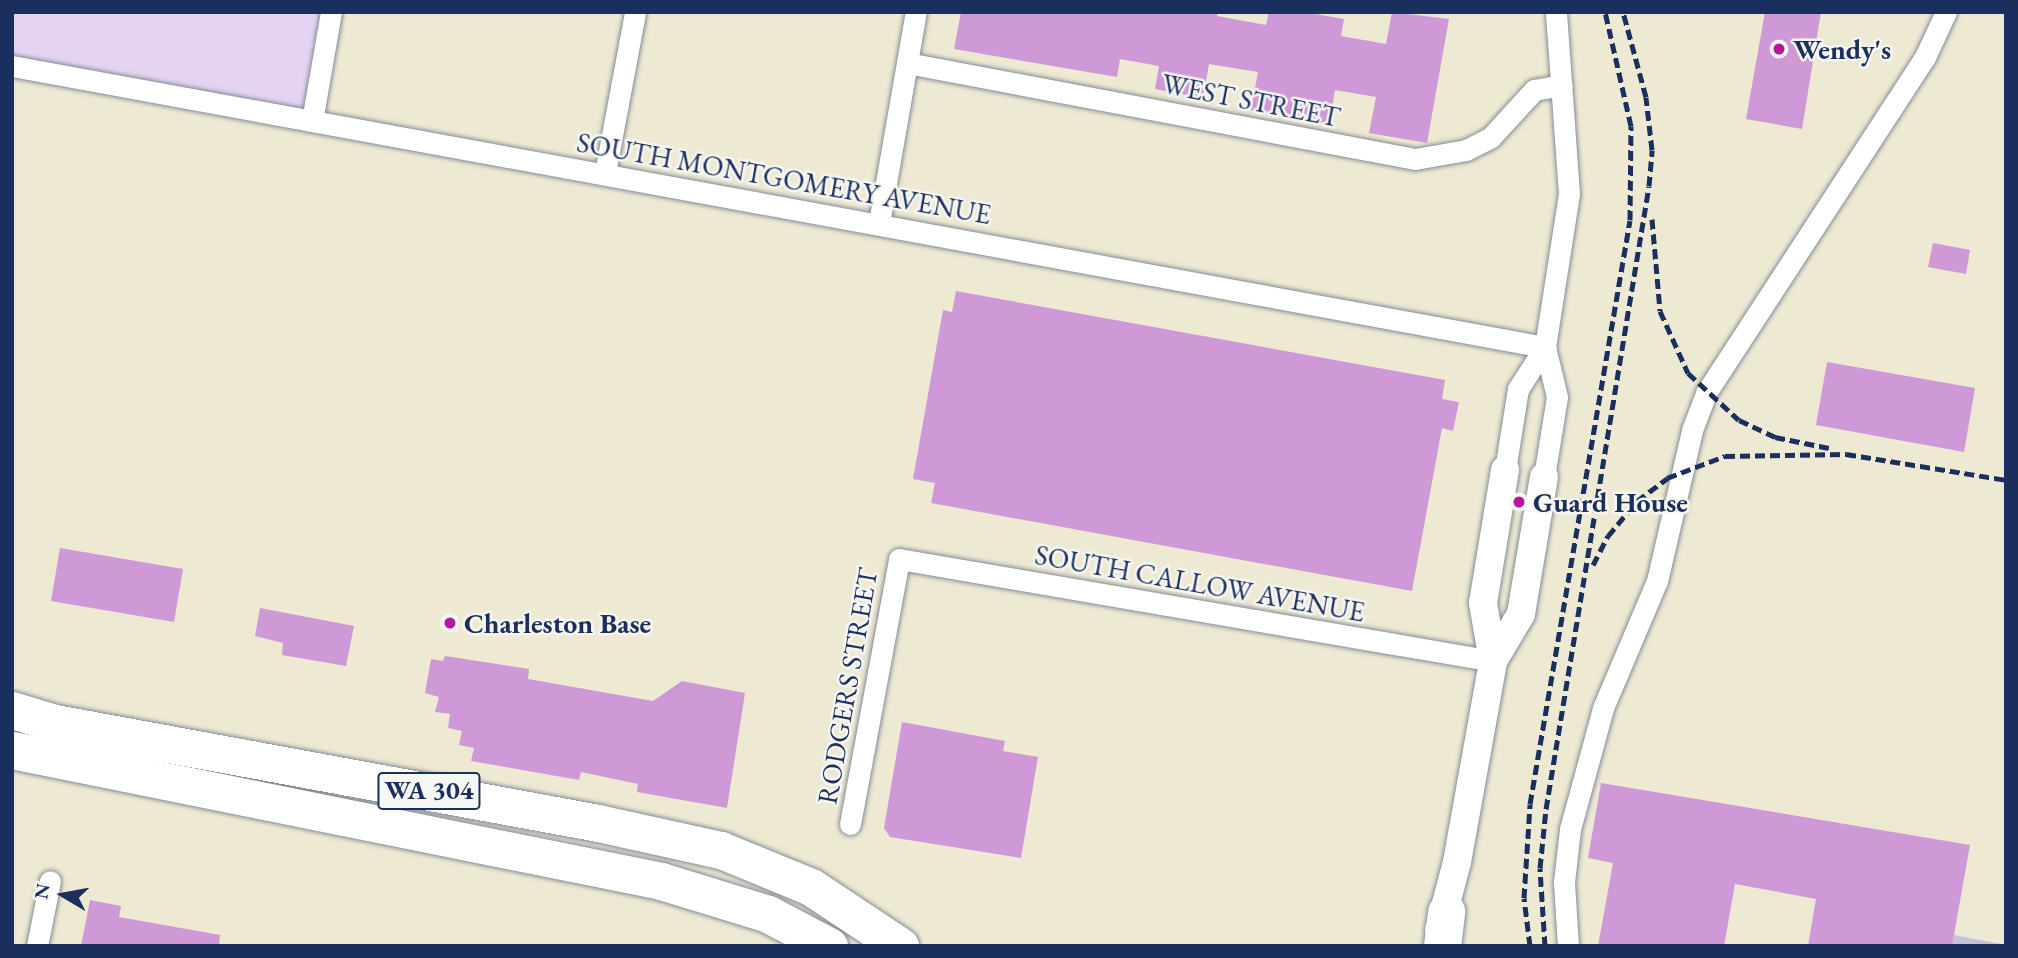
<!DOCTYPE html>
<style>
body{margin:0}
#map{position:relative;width:2018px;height:958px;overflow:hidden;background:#ede9d2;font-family:"EB Garamond",serif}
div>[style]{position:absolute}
.built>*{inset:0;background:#e4d3f1}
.industrial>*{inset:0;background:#c6c0d9}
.building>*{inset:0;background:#cf98d7}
.roads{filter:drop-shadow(0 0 2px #848c98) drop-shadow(0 0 2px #848c98)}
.minor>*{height:21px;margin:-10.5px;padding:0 10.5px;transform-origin:10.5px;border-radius:10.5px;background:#fff}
.tertiary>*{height:28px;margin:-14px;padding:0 14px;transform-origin:14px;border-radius:14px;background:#fff}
.trunk>*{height:37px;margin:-18.5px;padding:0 18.5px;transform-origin:18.5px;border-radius:18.5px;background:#fff}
.rail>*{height:5px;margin-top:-2.5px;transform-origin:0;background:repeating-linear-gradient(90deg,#1b2f5e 0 10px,transparent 0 15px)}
.dots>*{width:19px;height:19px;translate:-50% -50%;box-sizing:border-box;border:4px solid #f6f6f2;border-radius:50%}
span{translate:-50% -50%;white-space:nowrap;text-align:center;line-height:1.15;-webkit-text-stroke:5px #f6f6f2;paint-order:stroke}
.shield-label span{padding:2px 5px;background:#f6f6f2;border:2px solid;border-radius:5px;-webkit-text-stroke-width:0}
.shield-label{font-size:26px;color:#1b2f5e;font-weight:700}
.poi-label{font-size:28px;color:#1b2f5e;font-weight:700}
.left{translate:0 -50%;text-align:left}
.street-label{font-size:28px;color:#1b2f5e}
.frame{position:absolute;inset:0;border:14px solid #1b2f5e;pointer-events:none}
.north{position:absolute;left:28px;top:860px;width:70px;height:70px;-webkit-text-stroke:5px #f6f6f2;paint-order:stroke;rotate:280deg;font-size:19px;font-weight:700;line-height:28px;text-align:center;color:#1b2f5e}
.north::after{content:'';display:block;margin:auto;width:24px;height:32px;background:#1b2f5e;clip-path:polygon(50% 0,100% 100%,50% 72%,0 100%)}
</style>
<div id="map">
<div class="built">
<div style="clip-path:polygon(12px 12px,331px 12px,312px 121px,12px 66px)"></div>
</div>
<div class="industrial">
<div style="clip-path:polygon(1954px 935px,2006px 945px,2006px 946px,1952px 946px)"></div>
</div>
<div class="building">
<div style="clip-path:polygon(961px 12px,1218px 12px,1217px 16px,1266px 25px,1269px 12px,1304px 12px,1344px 19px,1341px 36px,1386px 44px,1392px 12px,1449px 19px,1427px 143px,1369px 133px,1376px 97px,1335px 90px,1329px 124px,1251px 110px,1258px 72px,1209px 64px,1203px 98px,1155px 89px,1159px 66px,1120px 59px,1117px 77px,954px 49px)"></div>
<div style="clip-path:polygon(1765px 12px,1821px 12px,1802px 129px,1746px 119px)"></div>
<div style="clip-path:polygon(1933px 243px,1970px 250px,1966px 274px,1928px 267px)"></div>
<div style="clip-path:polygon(956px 291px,1445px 380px,1442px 399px,1459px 402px,1453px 431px,1442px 428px,1412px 591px,931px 503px,935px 483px,913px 479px,943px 310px,952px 312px)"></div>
<div style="clip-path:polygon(1827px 362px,1975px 388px,1964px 452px,1816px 425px)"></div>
<div style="clip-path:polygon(60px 548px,183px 569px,174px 622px,51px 601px)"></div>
<div style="clip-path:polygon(260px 608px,354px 626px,346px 666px,282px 655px,283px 643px,255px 636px)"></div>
<div style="clip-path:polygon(445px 656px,529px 669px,528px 679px,653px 701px,682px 681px,745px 693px,727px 808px,637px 792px,638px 784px,581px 772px,579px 780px,471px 761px,474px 748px,459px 745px,462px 731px,448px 728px,450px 714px,435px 712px,439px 697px,425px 693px,431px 659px,443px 661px)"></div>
<div style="clip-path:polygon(902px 722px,1005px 741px,1003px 751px,1038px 757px,1021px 858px,890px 837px,884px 828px)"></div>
<div style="clip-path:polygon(1601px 783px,1970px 845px,1952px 946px,1808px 946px,1816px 899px,1735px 884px,1724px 946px,1598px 946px,1613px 863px,1588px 858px)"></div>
<div style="clip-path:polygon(90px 900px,121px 906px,119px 917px,220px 935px,219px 946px,81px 946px)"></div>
</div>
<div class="roads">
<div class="minor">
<div style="left:907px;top:63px;width:517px;rotate:10.7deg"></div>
<div style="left:1415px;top:159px;width:52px;rotate:-10deg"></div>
<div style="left:1466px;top:150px;width:28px;rotate:-27deg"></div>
<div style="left:1491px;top:137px;width:64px;rotate:-47.5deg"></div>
<div style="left:1534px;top:90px;width:28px;rotate:-10deg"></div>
<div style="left:12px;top:66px;width:1559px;rotate:10.39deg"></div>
<div style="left:312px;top:121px;width:111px;rotate:-80.1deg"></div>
<div style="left:605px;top:173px;width:164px;rotate:-79.4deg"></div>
<div style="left:879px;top:223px;width:214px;rotate:-80.1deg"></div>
<div style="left:1505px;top:470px;width:82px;rotate:-80.9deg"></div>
<div style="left:1518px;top:389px;width:50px;rotate:-57.3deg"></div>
<div style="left:1544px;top:477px;width:81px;rotate:-80.8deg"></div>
<div style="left:1557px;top:397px;width:51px;rotate:-103.5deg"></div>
<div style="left:1545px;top:347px;width:155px;rotate:-81.1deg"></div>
<div style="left:1569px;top:194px;width:182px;rotate:-94.1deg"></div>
<div style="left:850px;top:824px;width:269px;rotate:-79.5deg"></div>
<div style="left:899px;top:559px;width:603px;rotate:9.74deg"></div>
<div style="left:37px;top:946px;width:66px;rotate:-78.7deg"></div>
<div style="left:1568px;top:946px;width:64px;rotate:-93.6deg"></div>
<div style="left:1564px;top:882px;width:53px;rotate:-83.5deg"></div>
<div style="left:1570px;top:829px;width:125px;rotate:-74.7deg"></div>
<div style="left:1603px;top:708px;width:138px;rotate:-67deg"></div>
<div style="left:1657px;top:581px;width:155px;rotate:-76.9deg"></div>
<div style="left:1692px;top:430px;width:40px;rotate:-69deg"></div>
<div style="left:1706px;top:393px;width:401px;rotate:-56.9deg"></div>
<div style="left:1925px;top:57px;width:50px;rotate:-65deg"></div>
</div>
<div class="tertiary">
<div style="left:1493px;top:661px;width:55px;rotate:-59.2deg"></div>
<div style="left:1521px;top:614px;width:139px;rotate:-80.5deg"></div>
<div style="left:1439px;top:930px;width:70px;rotate:-75.2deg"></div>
<div style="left:1457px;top:862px;width:204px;rotate:-79.8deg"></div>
<div style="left:1493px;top:661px;width:59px;rotate:-99.8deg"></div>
<div style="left:1483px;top:603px;width:135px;rotate:-80.6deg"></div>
</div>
<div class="trunk">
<div style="left:12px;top:710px;width:45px;rotate:16.8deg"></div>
<div style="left:55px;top:723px;width:552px;rotate:10.43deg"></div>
<div style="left:598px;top:823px;width:126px;rotate:12.4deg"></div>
<div style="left:721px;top:850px;width:97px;rotate:22.3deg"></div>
<div style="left:811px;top:887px;width:107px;rotate:33.5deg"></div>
<div style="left:12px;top:750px;width:662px;rotate:11.41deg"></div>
<div style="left:661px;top:881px;width:112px;rotate:17.1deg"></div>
<div style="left:768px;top:914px;width:69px;rotate:27.7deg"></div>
<div style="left:1442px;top:946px;width:35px;rotate:-83deg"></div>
</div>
</div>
<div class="rail">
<div style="left:1652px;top:219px;width:92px;rotate:85deg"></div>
<div style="left:1660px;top:311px;width:68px;rotate:65.7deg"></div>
<div style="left:1688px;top:373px;width:69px;rotate:42.7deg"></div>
<div style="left:1739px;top:420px;width:40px;rotate:25deg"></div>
<div style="left:1775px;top:437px;width:55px;rotate:11.5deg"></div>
<div style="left:1593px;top:565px;width:33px;rotate:-63deg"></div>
<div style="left:1608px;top:536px;width:45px;rotate:-50.4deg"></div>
<div style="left:1637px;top:501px;width:38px;rotate:-37deg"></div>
<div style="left:1667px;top:478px;width:62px;rotate:-20.8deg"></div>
<div style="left:1725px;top:456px;width:121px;rotate:-0.9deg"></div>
<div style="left:1846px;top:454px;width:162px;rotate:9.2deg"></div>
<div style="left:1530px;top:946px;width:48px;rotate:-97.1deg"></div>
<div style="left:1524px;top:898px;width:94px;rotate:-86.3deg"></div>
<div style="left:1530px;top:804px;width:592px;rotate:-80.28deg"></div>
<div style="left:1630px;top:220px;width:94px;rotate:-89.4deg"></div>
<div style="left:1631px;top:126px;width:117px;rotate:-102.8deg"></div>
<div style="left:1545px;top:946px;width:78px;rotate:-93.7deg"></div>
<div style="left:1540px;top:868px;width:59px;rotate:-84.2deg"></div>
<div style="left:1546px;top:809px;width:631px;rotate:-80.61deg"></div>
<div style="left:1649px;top:186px;width:36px;rotate:-85deg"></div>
<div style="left:1652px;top:150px;width:53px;rotate:-96.5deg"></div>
<div style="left:1646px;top:97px;width:88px;rotate:-105.1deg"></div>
</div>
<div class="dots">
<div style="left:1779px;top:49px;background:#b5179e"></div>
<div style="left:1519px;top:502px;background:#b5179e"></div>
<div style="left:450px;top:623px;background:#b5179e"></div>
</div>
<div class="shield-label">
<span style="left:429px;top:791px">WA 304</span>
</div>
<div class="poi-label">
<span class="left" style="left:1793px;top:49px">Wendy's</span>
<span class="left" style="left:1533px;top:502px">Guard House</span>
<span class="left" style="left:464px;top:623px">Charleston Base</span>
</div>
<div class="street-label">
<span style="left:1251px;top:100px;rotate:11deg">WEST STREET</span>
<span style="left:784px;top:178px;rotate:10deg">SOUTH MONTGOMERY AVENUE</span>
<span style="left:1200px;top:583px;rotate:10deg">SOUTH CALLOW AVENUE</span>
<span style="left:847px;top:686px;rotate:-80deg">RODGERS STREET</span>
</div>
<div class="frame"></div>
<div class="north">N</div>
</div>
